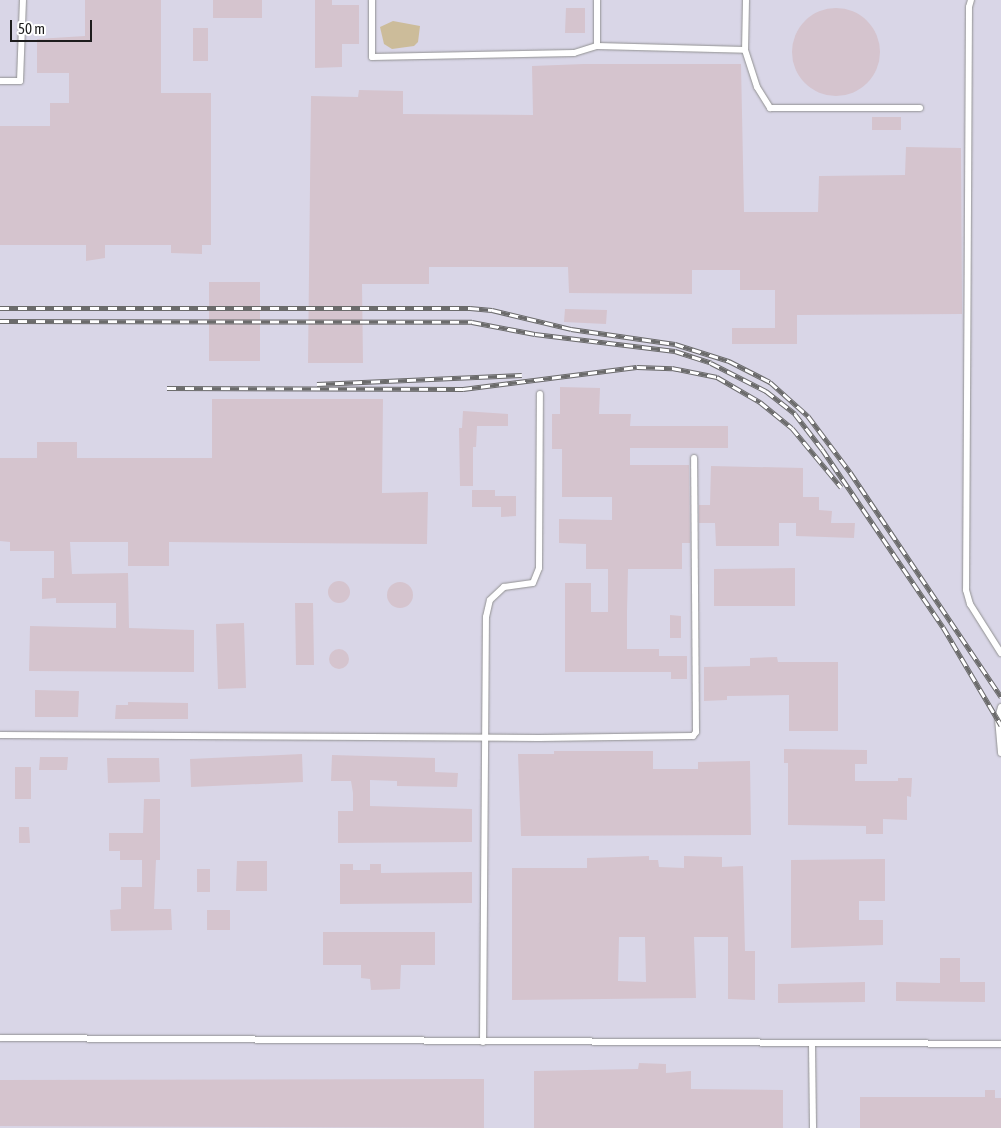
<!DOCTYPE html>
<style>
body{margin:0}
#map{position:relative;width:1001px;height:1128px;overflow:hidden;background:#eee4e7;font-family:"Asap Condensed",sans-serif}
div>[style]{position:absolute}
.industrial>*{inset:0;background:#d9d6e7}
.forest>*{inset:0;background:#ccbc9a}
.building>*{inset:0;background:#d5c4ce}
.round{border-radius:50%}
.roads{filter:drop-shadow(0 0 1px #919191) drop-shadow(0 0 1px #919191)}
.service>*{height:6px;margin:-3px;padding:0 3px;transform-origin:3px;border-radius:3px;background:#fff}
.rail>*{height:5px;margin-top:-2.5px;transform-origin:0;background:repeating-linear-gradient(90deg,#fff 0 9px,#6b6b6b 0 18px);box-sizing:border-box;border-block:1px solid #6b6b6b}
span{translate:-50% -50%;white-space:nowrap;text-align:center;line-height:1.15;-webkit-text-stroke:4px #fff;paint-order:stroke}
.scale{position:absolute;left:10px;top:20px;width:82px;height:22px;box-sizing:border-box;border:2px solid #1d1d1d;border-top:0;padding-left:6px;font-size:15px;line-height:18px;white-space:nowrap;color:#1d1d1d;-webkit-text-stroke:4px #fff;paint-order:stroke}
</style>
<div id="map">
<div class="industrial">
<div style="clip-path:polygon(0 0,1001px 0,1001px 1128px,0 1128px)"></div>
</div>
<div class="forest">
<div style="clip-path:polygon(393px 21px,420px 26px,418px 42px,414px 46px,392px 49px,384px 44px,380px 27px)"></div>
</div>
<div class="building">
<div style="clip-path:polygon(85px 0,161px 0,161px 93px,211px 93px,211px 245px,202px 245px,202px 254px,171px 253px,171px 245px,105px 245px,105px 258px,86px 261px,86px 245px,0 245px,0 126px,50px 126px,50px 103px,69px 103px,69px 73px,37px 73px,37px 39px,85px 36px)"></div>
<div style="clip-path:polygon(213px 0,262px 0,262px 18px,213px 18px)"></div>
<div style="clip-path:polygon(315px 0,332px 0,332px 5px,359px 5px,359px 44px,342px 44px,342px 67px,315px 68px)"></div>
<div style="clip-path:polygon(566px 8px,585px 8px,585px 33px,565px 33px)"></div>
<div class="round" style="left:792px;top:8px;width:88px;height:88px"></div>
<div style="clip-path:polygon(193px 28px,208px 28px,208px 61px,193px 61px)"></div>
<div style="clip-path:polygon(584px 64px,741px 64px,744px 212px,818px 212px,819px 176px,905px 175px,906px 147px,961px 148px,962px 314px,797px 315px,797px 344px,732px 344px,732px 328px,775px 328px,775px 290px,740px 290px,740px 270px,692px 270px,692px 294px,569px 293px,568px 267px,429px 267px,429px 284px,362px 284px,363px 363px,308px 363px,311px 96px,358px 97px,359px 90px,403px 91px,403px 114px,533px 115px,532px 66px)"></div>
<div style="clip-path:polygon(872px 117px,901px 117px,901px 130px,872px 130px)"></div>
<div style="clip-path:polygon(209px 282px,260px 282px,260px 361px,209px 361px)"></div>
<div style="clip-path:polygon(565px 309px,607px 310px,606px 324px,564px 322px)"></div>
<div style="clip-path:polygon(560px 387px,600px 388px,599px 414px,631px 414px,630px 426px,728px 426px,728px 448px,630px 448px,630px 465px,689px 465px,690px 543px,682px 543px,682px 569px,628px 569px,627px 612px,627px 649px,659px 649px,659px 656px,687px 656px,687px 679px,671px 679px,671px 672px,565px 672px,565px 583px,591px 583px,591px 612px,608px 612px,608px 569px,586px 569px,586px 544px,559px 543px,559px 519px,612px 520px,612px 497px,562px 497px,562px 449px,552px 449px,552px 414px,560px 414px)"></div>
<div style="clip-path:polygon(212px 399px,383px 399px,382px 493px,428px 492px,427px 544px,169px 542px,169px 566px,128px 566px,128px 542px,70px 542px,72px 574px,128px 573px,129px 628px,194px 630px,194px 672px,29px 671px,30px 626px,116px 628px,116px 603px,56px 603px,56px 598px,42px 599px,42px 578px,54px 578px,54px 551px,10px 551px,10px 542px,0 541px,0 458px,37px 458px,37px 442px,77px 442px,77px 458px,212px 458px)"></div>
<div style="clip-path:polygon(463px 411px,508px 414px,508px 426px,477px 426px,476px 447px,473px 447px,473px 486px,460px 486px,459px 428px,462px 428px)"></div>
<div style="clip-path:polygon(711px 466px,803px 468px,803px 497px,819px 497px,819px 510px,832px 511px,831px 523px,855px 523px,854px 538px,796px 536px,796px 523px,779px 523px,779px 546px,716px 546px,715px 523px,699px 523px,699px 505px,710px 505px)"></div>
<div style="clip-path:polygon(472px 490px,495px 490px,495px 496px,516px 496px,516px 516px,501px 517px,501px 507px,472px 507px)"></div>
<div style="clip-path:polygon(795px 568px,795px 606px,714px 606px,714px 569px)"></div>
<div class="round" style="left:328px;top:581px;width:22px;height:22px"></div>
<div class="round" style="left:387px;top:582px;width:26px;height:26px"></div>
<div style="clip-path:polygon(295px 603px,313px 603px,314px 665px,296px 665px)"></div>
<div style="clip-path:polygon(670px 615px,681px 616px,681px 638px,670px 638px)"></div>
<div style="clip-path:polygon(244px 623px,246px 688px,218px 689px,216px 624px)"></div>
<div class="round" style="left:329px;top:649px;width:20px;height:20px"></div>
<div style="clip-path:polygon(777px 657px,778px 662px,838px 662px,838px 731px,789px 731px,789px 695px,727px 696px,727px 700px,704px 701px,704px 667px,750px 666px,750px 658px)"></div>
<div style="clip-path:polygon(35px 690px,79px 691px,78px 717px,35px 717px)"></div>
<div style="clip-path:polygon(128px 702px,188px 703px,188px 719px,115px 719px,116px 705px,128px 705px)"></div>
<div style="clip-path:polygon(784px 749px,867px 750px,867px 764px,855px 764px,855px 781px,898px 781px,898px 778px,912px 778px,911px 797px,907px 796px,907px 820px,883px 819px,883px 834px,866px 834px,866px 826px,788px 825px,788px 763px,784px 763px)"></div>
<div style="clip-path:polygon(554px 751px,653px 751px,653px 769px,698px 769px,698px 762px,750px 761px,751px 835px,521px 836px,518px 754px,554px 754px)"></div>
<div style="clip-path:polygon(302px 754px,303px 782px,191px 787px,190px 759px)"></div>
<div style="clip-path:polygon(332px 755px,435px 758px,435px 772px,458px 773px,457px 787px,397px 786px,397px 781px,370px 780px,370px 806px,472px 809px,472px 842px,338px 843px,338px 811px,353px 811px,353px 793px,351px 781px,331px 781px)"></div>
<div style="clip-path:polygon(40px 757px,68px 757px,67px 770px,39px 770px)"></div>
<div style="clip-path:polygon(107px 758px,159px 758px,160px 782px,108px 783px)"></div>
<div style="clip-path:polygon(15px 767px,31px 767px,31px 799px,15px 799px)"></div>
<div style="clip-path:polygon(144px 799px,160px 799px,160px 860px,156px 860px,154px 909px,171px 909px,172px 930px,111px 931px,110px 910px,121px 909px,121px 887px,142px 887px,142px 860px,120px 860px,120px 851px,109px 851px,109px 833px,143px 833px)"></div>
<div style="clip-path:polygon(19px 827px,29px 827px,30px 843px,19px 843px)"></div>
<div style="clip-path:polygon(evenodd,649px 856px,649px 860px,658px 860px,659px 867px,684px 868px,684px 856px,722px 857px,722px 867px,743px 866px,745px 951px,755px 951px,755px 1000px,728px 999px,728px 937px,694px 937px,696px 998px,512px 1000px,512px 868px,587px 868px,587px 858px,649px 856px,619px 937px,645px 937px,646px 982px,618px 981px,619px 937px)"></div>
<div style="clip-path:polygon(885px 859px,885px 901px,859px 901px,859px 920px,883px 920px,883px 945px,791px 948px,791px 860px)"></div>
<div style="clip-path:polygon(237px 861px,267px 861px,267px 891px,236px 891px)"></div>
<div style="clip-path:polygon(340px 864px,353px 864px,353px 870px,370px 870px,370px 864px,381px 864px,381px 873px,472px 872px,472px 903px,340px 904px)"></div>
<div style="clip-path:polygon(197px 869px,210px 869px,210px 892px,197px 892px)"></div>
<div style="clip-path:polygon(207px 910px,230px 910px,230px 930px,207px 930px)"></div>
<div style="clip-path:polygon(323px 932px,435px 932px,435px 965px,401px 965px,400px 989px,371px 990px,370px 979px,361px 978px,361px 965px,323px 965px)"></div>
<div style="clip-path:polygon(940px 958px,960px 958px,960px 982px,985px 982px,985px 1002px,896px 1001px,896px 982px,940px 983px)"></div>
<div style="clip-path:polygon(865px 982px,865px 1002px,778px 1003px,778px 984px)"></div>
<div style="clip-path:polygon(639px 1063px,666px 1064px,666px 1073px,691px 1071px,691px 1089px,783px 1090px,783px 1128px,534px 1128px,534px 1071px,638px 1069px)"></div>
<div style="clip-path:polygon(484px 1079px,484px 1128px,0 1126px,0 1080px)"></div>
<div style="clip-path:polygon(985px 1090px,995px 1090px,995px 1098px,1001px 1098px,1001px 1128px,860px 1128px,860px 1097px,985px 1097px)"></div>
</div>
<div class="roads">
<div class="service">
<div style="left:372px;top:0;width:57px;rotate:90deg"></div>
<div style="left:372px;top:57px;width:202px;rotate:-1.1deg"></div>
<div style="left:574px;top:53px;width:24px;rotate:-17deg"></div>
<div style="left:597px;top:46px;width:148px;rotate:1.5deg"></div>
<div style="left:746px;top:0;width:50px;rotate:91.1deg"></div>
<div style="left:745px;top:50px;width:39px;rotate:72deg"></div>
<div style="left:757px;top:87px;width:25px;rotate:58deg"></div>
<div style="left:770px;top:108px;width:150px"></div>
<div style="left:971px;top:0;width:7px;rotate:106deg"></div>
<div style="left:969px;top:7px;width:583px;rotate:90.29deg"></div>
<div style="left:966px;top:590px;width:15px;rotate:74deg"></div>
<div style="left:970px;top:604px;width:58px;rotate:57.7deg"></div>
<div style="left:597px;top:46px;width:46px;rotate:-90deg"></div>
<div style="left:0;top:81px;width:20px"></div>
<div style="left:20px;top:81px;width:81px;rotate:-87.9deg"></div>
<div style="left:1001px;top:707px;width:11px;rotate:105deg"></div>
<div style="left:998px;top:718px;width:35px;rotate:85deg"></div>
<div style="left:0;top:735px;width:539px;rotate:0.32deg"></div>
<div style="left:539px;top:738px;width:154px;rotate:-0.7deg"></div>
<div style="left:693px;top:736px;width:5px;rotate:-53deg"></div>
<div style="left:696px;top:732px;width:274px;rotate:-90.4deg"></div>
<div style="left:0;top:1038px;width:1001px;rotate:0.34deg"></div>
<div style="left:483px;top:1042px;width:425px;rotate:-89.6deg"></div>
<div style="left:486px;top:617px;width:17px;rotate:-77deg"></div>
<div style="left:490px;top:600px;width:19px;rotate:-43deg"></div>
<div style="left:504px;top:587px;width:29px;rotate:-8deg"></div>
<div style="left:533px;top:583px;width:16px;rotate:-68deg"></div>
<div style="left:539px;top:568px;width:174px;rotate:-89.7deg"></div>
<div style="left:812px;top:1044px;width:84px;rotate:89.3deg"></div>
</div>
</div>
<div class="rail">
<div style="left:0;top:308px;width:470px"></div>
<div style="left:470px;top:308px;width:22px;rotate:5deg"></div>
<div style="left:492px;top:310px;width:81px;rotate:13.5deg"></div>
<div style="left:571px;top:329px;width:105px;rotate:8.2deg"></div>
<div style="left:675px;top:344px;width:57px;rotate:17.5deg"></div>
<div style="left:729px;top:361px;width:46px;rotate:27.1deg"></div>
<div style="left:770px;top:382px;width:51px;rotate:41.8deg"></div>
<div style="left:808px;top:416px;width:70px;rotate:53.1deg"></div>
<div style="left:850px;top:472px;width:271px;rotate:56.1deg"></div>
<div style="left:0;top:321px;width:472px;rotate:0.1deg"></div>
<div style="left:472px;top:322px;width:64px;rotate:10.8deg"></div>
<div style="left:535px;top:334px;width:141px;rotate:6.9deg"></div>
<div style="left:675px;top:351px;width:38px;rotate:18deg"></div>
<div style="left:711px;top:363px;width:62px;rotate:27deg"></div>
<div style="left:766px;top:391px;width:37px;rotate:38deg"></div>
<div style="left:795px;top:414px;width:44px;rotate:52.4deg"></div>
<div style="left:822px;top:449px;width:215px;rotate:55.8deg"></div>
<div style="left:943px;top:627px;width:114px;rotate:59.4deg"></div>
<div style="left:317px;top:384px;width:205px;rotate:-2.5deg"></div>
<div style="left:167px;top:388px;width:296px;rotate:0.2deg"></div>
<div style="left:463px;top:389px;width:175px;rotate:-7.2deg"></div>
<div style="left:637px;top:367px;width:35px;rotate:2deg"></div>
<div style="left:672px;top:368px;width:46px;rotate:11.3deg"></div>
<div style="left:717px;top:377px;width:50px;rotate:30.2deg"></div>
<div style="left:760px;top:402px;width:41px;rotate:39.1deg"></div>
<div style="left:792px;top:428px;width:77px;rotate:50.3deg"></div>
</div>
<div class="scale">50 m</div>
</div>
